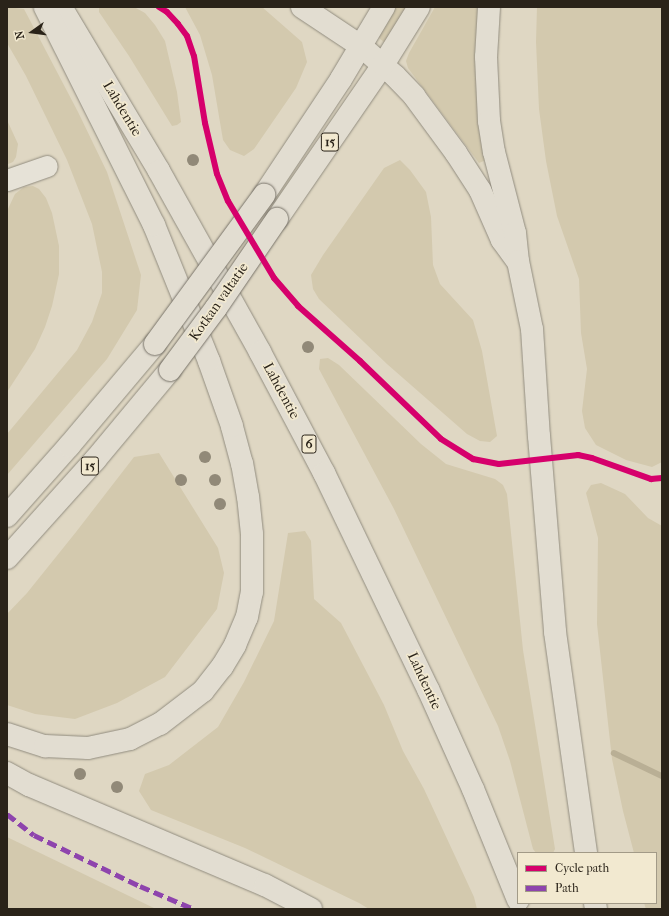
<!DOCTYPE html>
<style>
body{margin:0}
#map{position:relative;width:669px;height:916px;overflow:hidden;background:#dfd7c3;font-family:"IM FELL French Canon",serif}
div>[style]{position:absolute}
.green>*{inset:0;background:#d3c9ae}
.stream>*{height:5.5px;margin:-2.75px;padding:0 2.75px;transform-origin:2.75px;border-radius:2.75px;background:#b9af95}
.roads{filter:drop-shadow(0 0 1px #918c7f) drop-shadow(0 0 1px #918c7f)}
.minor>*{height:21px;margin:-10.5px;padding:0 10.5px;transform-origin:10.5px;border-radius:10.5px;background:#e6e2d7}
.highway>*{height:22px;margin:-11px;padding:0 11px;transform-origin:11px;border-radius:11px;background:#e2ddd1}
.bridges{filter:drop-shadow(0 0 1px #787369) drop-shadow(0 0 1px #787369)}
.highway-bridge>*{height:22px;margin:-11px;padding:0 11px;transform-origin:11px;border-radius:11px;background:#e2ddd1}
.quiet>*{height:5px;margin-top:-2.5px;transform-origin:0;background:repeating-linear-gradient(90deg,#8e44ad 0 10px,transparent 0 15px)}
.cycleway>*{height:6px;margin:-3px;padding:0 3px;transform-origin:3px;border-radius:3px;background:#d6006c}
.trees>*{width:12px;height:12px;margin:-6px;border-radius:50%;background:#918978}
span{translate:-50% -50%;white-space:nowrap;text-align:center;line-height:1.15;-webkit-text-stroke:3.5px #f2e9d0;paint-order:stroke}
.shield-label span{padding:1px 3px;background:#f2e9d0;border:1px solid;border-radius:3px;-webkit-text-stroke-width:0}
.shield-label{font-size:13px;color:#2a2319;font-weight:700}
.street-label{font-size:14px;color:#2a2319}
.frame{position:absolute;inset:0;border:8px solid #2a2319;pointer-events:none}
.legend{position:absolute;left:517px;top:852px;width:140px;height:52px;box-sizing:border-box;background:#f2e9d0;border:1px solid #a29a87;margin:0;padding:5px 7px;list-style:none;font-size:12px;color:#2a2319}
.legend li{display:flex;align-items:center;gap:8px;height:20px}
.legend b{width:20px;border:1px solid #a29a87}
.north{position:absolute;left:12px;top:12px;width:40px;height:40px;-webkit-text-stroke:3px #f2e9d0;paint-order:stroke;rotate:256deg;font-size:11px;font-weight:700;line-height:16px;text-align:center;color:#2a2319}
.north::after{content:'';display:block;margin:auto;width:14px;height:18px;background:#2a2319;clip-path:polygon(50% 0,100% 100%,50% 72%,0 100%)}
</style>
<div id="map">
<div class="green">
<div style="clip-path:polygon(7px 7px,24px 9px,78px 112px,107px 172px,141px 275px,137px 310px,107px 359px,7px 475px,7px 434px,77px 350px,92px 322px,102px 293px,102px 272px,92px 224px,67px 160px,26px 76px,7px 43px)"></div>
<div style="clip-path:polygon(99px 7px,134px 7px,145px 13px,155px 25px,165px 41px,177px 92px,181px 122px,177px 125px,172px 126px,129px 56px,99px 12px)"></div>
<div style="clip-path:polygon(185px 7px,262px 7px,302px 42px,307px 62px,296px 88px,254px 149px,244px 156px,230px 150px,223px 140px,212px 75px,200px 35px)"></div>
<div style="clip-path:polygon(395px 7px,411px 7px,387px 45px,377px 36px)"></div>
<div style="clip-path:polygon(435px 7px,479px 7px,486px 160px,479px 163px,408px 68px,406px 61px,409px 53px)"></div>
<div style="clip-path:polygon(537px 7px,662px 7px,662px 462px,652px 467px,626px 460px,596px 445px,585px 428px,582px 411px,587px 369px,581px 333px,579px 279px,557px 216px,546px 161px,539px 109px,536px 42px)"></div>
<div style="clip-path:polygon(7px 120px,18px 144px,16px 157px,13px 162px,8px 164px)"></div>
<div style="clip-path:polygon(400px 160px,410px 170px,426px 192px,431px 217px,433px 265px,440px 284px,473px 320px,482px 351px,497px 436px,490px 442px,480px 441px,467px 434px,387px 364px,319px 299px,313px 289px,311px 275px,323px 255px,384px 168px)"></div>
<div style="clip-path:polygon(33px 186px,39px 189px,46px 198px,52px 213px,59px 246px,59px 274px,52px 306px,45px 327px,35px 349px,7px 392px,7px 211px,15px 194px,24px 187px)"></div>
<div style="clip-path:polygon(328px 358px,339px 365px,421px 444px,446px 464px,495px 479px,503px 485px,507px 494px,523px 650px,555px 849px,553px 853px,536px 853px,533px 849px,510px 761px,498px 726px,394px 509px,319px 369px,320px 359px)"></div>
<div style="clip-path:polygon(159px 453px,218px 548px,224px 573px,217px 609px,165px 677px,117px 703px,75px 719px,35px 714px,7px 705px,7px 614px,27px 593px,76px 532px,134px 457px)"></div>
<div style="clip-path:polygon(601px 483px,625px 494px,648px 518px,662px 526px,662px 909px,646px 909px,644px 903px,656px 903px,656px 853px,634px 853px,623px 811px,612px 759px,597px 624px,598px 538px,586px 493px,591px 485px)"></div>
<div style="clip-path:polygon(305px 531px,311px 541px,314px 599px,341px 623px,384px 705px,403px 751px,424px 789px,474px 897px,477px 909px,369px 909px,359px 903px,245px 848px,151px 810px,139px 791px,145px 774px,169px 765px,218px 727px,244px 682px,274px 621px,288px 533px)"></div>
<div style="clip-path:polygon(7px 837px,156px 909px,7px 909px)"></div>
</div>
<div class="stream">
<div style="left:614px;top:753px;width:53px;rotate:25.6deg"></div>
</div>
<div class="roads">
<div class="minor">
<div style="left:7px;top:180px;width:42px;rotate:-19.3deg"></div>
</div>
<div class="highway">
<div style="left:61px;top:7px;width:191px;rotate:59.1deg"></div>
<div style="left:159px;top:171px;width:207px;rotate:60.8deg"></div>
<div style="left:260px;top:352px;width:137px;rotate:62.1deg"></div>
<div style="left:324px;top:473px;width:240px;rotate:64.3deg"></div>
<div style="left:428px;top:689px;width:110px;rotate:65.8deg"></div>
<div style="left:473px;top:789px;width:120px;rotate:67.9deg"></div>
<div style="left:302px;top:7px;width:72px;rotate:33.7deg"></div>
<div style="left:362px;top:47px;width:44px;rotate:41.3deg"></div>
<div style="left:395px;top:76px;width:28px;rotate:46deg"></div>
<div style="left:414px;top:96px;width:71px;rotate:53.6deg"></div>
<div style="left:456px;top:153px;width:44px;rotate:57deg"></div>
<div style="left:480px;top:190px;width:55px;rotate:66.3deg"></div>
<div style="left:502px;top:240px;width:26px;rotate:54deg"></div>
<div style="left:489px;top:7px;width:50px;rotate:93.4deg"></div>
<div style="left:486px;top:57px;width:64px;rotate:87.3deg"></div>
<div style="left:489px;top:121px;width:31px;rotate:81deg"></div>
<div style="left:494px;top:152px;width:84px;rotate:75.5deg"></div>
<div style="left:515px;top:233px;width:28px;rotate:84deg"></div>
<div style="left:518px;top:261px;width:69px;rotate:78.4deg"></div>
<div style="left:532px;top:329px;width:107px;rotate:86.3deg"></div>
<div style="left:539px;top:436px;width:197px;rotate:85.3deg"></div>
<div style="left:555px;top:632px;width:223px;rotate:82deg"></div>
<div style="left:264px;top:195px;width:139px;rotate:-56.4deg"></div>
<div style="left:341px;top:79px;width:84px;rotate:-59.2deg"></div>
<div style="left:277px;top:219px;width:187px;rotate:-55.5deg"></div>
<div style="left:383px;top:65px;width:68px;rotate:-58.2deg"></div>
<div style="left:7px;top:516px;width:94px;rotate:-48.5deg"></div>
<div style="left:69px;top:446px;width:133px;rotate:-49.9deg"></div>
<div style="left:7px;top:558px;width:132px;rotate:-48.1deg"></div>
<div style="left:95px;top:460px;width:117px;rotate:-50.2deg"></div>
<div style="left:7px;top:734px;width:40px;rotate:18deg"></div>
<div style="left:45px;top:746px;width:43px;rotate:2.7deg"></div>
<div style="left:88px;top:748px;width:43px;rotate:-12.1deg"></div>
<div style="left:130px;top:739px;width:34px;rotate:-27deg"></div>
<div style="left:160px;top:724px;width:54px;rotate:-37.5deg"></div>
<div style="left:203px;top:691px;width:31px;rotate:-52deg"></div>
<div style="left:222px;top:667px;width:26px;rotate:-59deg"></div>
<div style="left:235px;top:645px;width:30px;rotate:-67deg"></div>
<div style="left:247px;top:617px;width:25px;rotate:-79deg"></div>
<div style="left:252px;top:592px;width:58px;rotate:-90deg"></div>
<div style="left:252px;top:534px;width:37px;rotate:-96deg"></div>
<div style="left:248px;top:497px;width:34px;rotate:-100deg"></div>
<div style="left:242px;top:464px;width:39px;rotate:-105deg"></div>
<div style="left:232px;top:426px;width:69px;rotate:-109.5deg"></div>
<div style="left:209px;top:361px;width:147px;rotate:-112deg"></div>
<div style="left:154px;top:225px;width:244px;rotate:-116.6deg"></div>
<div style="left:7px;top:773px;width:25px;rotate:29deg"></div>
<div style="left:29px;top:785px;width:256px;rotate:23deg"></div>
<div style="left:265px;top:885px;width:52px;rotate:27.6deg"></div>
<div style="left:595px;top:903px;width:6px;rotate:81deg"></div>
</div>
</div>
<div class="bridges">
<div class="highway-bridge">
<div style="left:155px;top:344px;width:185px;rotate:-53.8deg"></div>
<div style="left:170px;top:370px;width:77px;rotate:-53.4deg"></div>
<div style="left:216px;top:308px;width:108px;rotate:-55.6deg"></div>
</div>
</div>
<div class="quiet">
<div style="left:7px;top:814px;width:34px;rotate:38deg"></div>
<div style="left:34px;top:835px;width:118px;rotate:25.7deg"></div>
<div style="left:140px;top:886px;width:59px;rotate:23.1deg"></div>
</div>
<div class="cycleway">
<div style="left:159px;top:7px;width:9px;rotate:32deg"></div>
<div style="left:167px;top:12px;width:16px;rotate:47deg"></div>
<div style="left:178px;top:24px;width:15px;rotate:53deg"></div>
<div style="left:187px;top:36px;width:21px;rotate:71deg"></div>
<div style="left:194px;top:56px;width:68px;rotate:80.7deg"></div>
<div style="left:205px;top:123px;width:52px;rotate:76.8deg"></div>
<div style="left:217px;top:174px;width:29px;rotate:68deg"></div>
<div style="left:228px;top:201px;width:90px;rotate:59.1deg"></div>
<div style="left:274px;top:278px;width:37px;rotate:49deg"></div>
<div style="left:298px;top:306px;width:83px;rotate:41.6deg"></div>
<div style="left:360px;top:361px;width:112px;rotate:43.9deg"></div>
<div style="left:441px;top:439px;width:38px;rotate:32deg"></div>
<div style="left:473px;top:459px;width:26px;rotate:11deg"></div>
<div style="left:499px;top:464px;width:80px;rotate:-6.5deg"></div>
<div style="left:578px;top:455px;width:14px;rotate:12deg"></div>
<div style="left:592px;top:458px;width:63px;rotate:19.6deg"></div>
<div style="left:651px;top:479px;width:11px;rotate:-5deg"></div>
</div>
<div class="trees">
<div style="left:193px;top:160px"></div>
<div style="left:308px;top:347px"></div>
<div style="left:205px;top:457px"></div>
<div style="left:181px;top:480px"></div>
<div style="left:215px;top:480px"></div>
<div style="left:220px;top:504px"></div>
<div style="left:80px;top:774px"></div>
<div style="left:117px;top:787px"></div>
</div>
<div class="shield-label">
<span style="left:330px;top:142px">15</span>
<span style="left:309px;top:444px">6</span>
<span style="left:90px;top:466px">15</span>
</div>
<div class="street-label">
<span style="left:122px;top:109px;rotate:59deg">Lahdentie</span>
<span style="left:219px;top:302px;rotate:-55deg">Kotkan valtatie</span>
<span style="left:281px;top:391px;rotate:62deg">Lahdentie</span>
<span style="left:424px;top:681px;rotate:65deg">Lahdentie</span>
</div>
<div class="frame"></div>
<ul class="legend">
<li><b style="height:5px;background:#d6006c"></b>Cycle path</li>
<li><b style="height:5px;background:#8e44ad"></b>Path</li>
</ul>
<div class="north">N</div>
</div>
